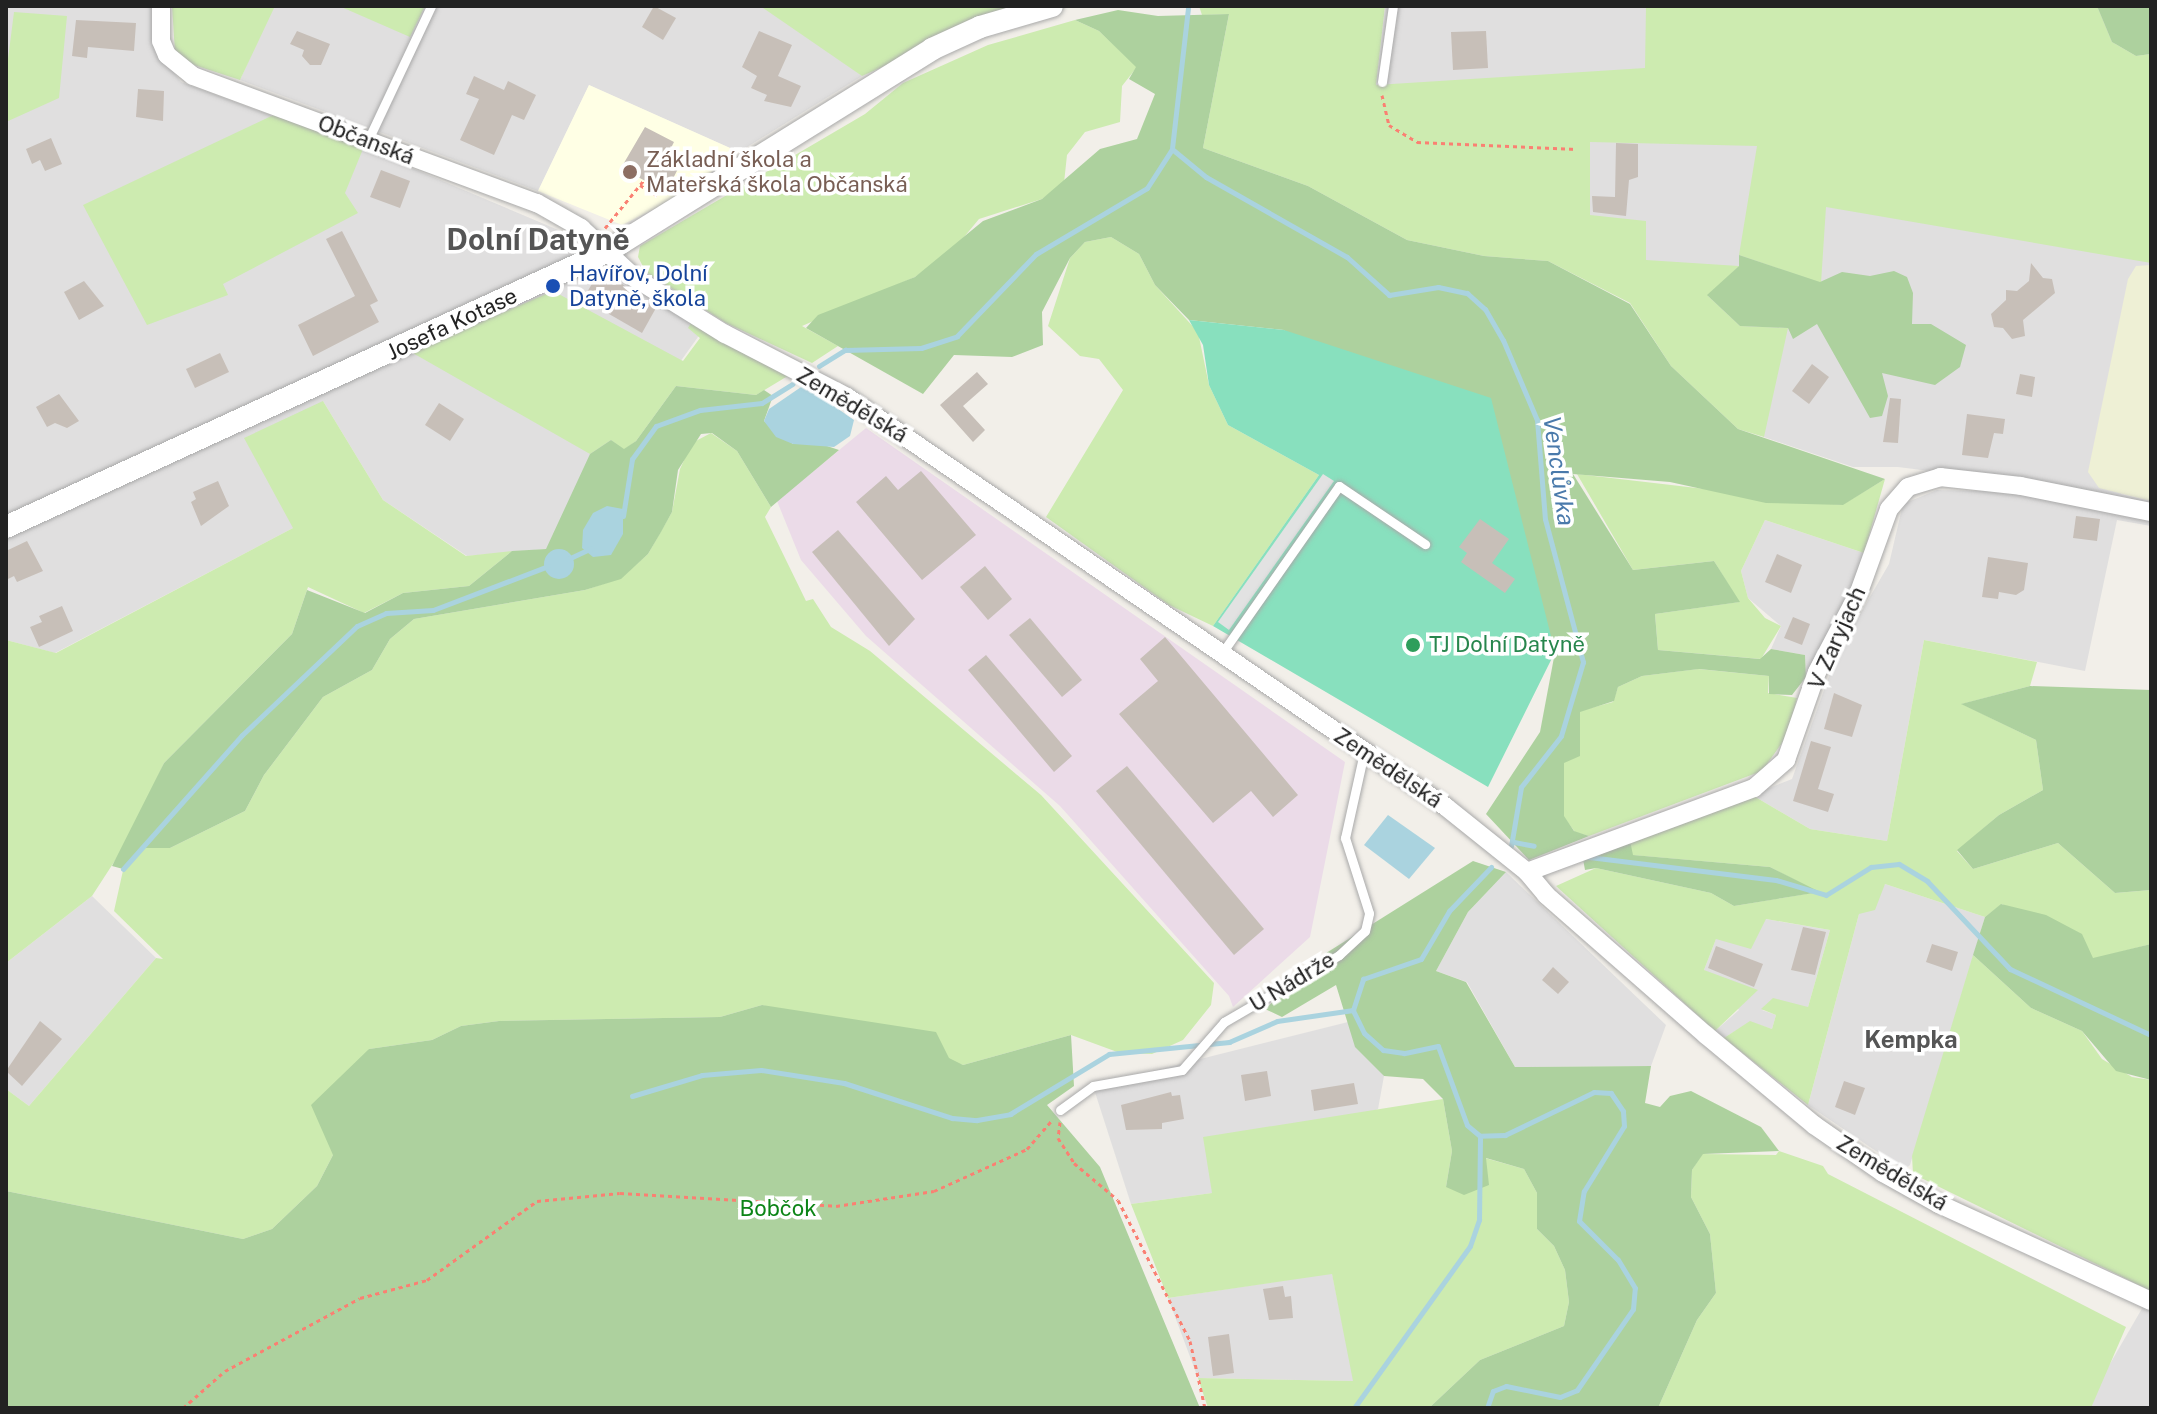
<!DOCTYPE html>
<meta charset="utf-8">
<style>
body{margin:0}
#map{position:relative;width:2157px;height:1414px;overflow:hidden;background:#f2efe9;font-family:"Public Sans",sans-serif}
div>[style]{position:absolute}
.residential>*{inset:0;background:#e0dfdf}
.industrial>*{inset:0;background:#ebdbe8}
.education>*{inset:0;background:#ffffe5}
.farmland>*{inset:0;background:#eef0d5}
.grass>*{inset:0;background:#cdebb0}
.forest>*{inset:0;background:#add19e}
.pitch>*{inset:0;background:#88e0be}
.parking>*{inset:0;background:#e2e2e2}
.water>*{inset:0;background:#aad3df}
.round{border-radius:50%}
.stream>*{height:5px;margin:-2.5px;padding:0 2.5px;transform-origin:2.5px;border-radius:2.5px;background:#aad3df}
.building>*{inset:0;background:#c7bfb8}
.path>*{height:3px;margin-top:-1.5px;transform-origin:0;background:repeating-linear-gradient(90deg,#fa8072 0 4px,transparent 0 8px)}
.roads{filter:drop-shadow(0 0 2px #a9a9a9) drop-shadow(0 0 2px #a9a9a9)}
.service>*{height:9px;margin:-4.5px;padding:0 4.5px;transform-origin:4.5px;border-radius:4.5px;background:#fff}
.minor>*{height:18px;margin:-9px;padding:0 9px;transform-origin:9px;border-radius:9px;background:#fff}
.tertiary>*{height:22px;margin:-11px;padding:0 11px;transform-origin:11px;border-radius:11px;background:#fff}
.dots>*{width:22px;height:22px;translate:-50% -50%;box-sizing:border-box;border:4px solid #fff;border-radius:50%}
span{translate:-50% -50%;white-space:nowrap;text-align:center;line-height:1.15;-webkit-text-stroke:7px #fff;paint-order:stroke}
.street-label{font-size:22px;color:#222}
.education-label{font-size:22px;color:#785e54}
.left{translate:0 -50%;text-align:left}
.transit-label{font-size:22px;color:#164399}
.leisure-label{font-size:22px;color:#27864d}
.park-label{font-size:22px;color:#0c8416}
.water-label{font-size:24px;color:#4a7aab;font-style:italic}
.neighbourhood-label{font-size:24px;color:#555;font-weight:700}
.district-label{font-size:30px;color:#555;font-weight:700}
.frame{position:absolute;inset:0;border:8px solid #222;pointer-events:none}
</style>
<div id="map">
<div class="residential">
<div style="clip-path:polygon(6px 6px,152px 6px,152px 43px,181px 82px,400px 163px,608px 251px,708px 323px,546px 549px,467px 556px,383px 500px,323px 401px,293px 528px,55px 653px,6px 640px)"></div>
<div style="clip-path:polygon(273px 6px,774px 6px,862px 76px,739px 152px,589px 85px,538px 191px,240px 80px)"></div>
<div style="clip-path:polygon(1385px 6px,2103px 6px,2151px 157px,2151px 316px,2121px 494px,2151px 501px,2151px 526px,2117px 520px,2085px 671px,1924px 640px,1887px 841px,1810px 829px,1752px 795px,1792px 779px,1837px 654px,1889px 564px,1903px 504px,1937px 490px,2110px 494px,1898px 467px,1853px 467px,1764px 437px,1542px 212px,1376px 85px)"></div>
<div style="clip-path:polygon(1765px 520px,1864px 553px,1846px 603px,1806px 674px,1805px 655px,1771px 649px,1781px 626px,1748px 598px,1741px 571px)"></div>
<div style="clip-path:polygon(1506px 872px,1666px 1025px,1651px 1066px,1515px 1067px,1467px 982px,1436px 971px,1468px 912px)"></div>
<div style="clip-path:polygon(1885px 884px,1985px 917px,1910px 1165px,1904px 1170px,1808px 1105px,1859px 914px)"></div>
<div style="clip-path:polygon(92px 896px,156px 958px,29px 1106px,6px 1089px,6px 963px)"></div>
<div style="clip-path:polygon(1765px 919px,1830px 930px,1808px 1007px,1762px 1010px,1776px 1015px,1772px 1029px,1750px 1022px,1724px 1038px,1715px 1031px,1739px 1010px,1704px 970px,1716px 939px)"></div>
<div style="clip-path:polygon(1348px 1022px,1384px 1076px,1378px 1109px,1212px 1193px,1131px 1204px,1093px 1086px)"></div>
<div style="clip-path:polygon(1332px 1273px,1354px 1381px,1198px 1378px,1168px 1298px)"></div>
<div style="clip-path:polygon(2151px 1293px,2151px 1408px,2091px 1408px,2100px 1381px)"></div>
</div>
<div class="industrial">
<div style="clip-path:polygon(866px 428px,1345px 762px,1310px 937px,1233px 1007px,1229px 996px,1060px 806px,866px 636px,801px 560px,777px 501px)"></div>
</div>
<div class="education">
<div style="clip-path:polygon(589px 85px,739px 152px,674px 199px,622px 225px,538px 191px)"></div>
</div>
<div class="farmland">
<div style="clip-path:polygon(2151px 265px,2151px 501px,2099px 488px,2088px 472px,2128px 279px,2136px 266px)"></div>
</div>
<div class="grass">
<div style="clip-path:polygon(172px 6px,275px 6px,240px 80px,194px 65px,175px 52px)"></div>
<div style="clip-path:polygon(339px 6px,425px 6px,410px 37px)"></div>
<div style="clip-path:polygon(760px 6px,1021px 6px,862px 76px)"></div>
<div style="clip-path:polygon(1199px 6px,1385px 6px,1376px 85px,1645px 68px,1646px 6px,2097px 6px,2112px 42px,2136px 56px,2151px 54px,2151px 263px,1826px 207px,1821px 283px,1739px 255px,1757px 146px,1590px 142px,1590px 215px,1646px 221px,1646px 260px,1739px 266px,1708px 296px,1740px 326px,1788px 328px,1764px 437px,1738px 429px,1671px 366px,1630px 303px,1548px 261px,1484px 256px,1407px 240px,1308px 186px,1203px 148px,1229px 14px,1202px 15px)"></div>
<div style="clip-path:polygon(14px 12px,67px 16px,59px 98px,6px 122px,6px 37px,8px 59px)"></div>
<div style="clip-path:polygon(1075px 20px,1099px 31px,1137px 67px,1122px 86px,1120px 122px,1085px 132px,1067px 155px,1064px 183px,1042px 199px,979px 219px,954px 249px,915px 277px,802px 326px,838px 346px,812px 363px,726px 323px,646px 272px,638px 257px,640px 246px,865px 114px,903px 83px,988px 45px)"></div>
<div style="clip-path:polygon(286px 109px,363px 149px,345px 193px,358px 213px,223px 284px,228px 295px,147px 325px,83px 205px)"></div>
<div style="clip-path:polygon(1111px 237px,1139px 254px,1155px 285px,1198px 332px,1209px 385px,1228px 425px,1319px 475px,1213px 626px,1169px 605px,1046px 517px,1123px 390px,1099px 359px,1080px 356px,1048px 326px,1070px 258px,1085px 242px)"></div>
<div style="clip-path:polygon(553px 291px,683px 361px,700px 338px,688px 328px,691px 323px,791px 374px,756px 395px,676px 386px,636px 441px,624px 450px,611px 440px,590px 454px,411px 352px)"></div>
<div style="clip-path:polygon(323px 401px,383px 500px,466px 556px,512px 551px,469px 586px,403px 593px,364px 613px,308px 587px,292px 634px,164px 763px,129px 839px,92px 896px,6px 963px,6px 640px,56px 653px,293px 528px,244px 438px)"></div>
<div style="clip-path:polygon(711px 433px,737px 451px,771px 507px,765px 517px,806px 601px,813px 599px,831px 627px,870px 651px,1041px 795px,1214px 983px,1211px 1005px,1183px 1040px,1152px 1054px,1120px 1053px,1071px 1035px,963px 1065px,762px 1005px,720px 1017px,499px 1021px,461px 1026px,432px 1040px,369px 1049px,333px 1155px,317px 1186px,272px 1229px,243px 1239px,6px 1191px,6px 1089px,29px 1106px,156px 958px,163px 959px,114px 911px,124px 866px,145px 848px,170px 848px,245px 811px,264px 775px,323px 697px,372px 670px,390px 639px,414px 619px,585px 590px,621px 578px,648px 554px,672px 512px,680px 469px,692px 443px)"></div>
<div style="clip-path:polygon(1577px 474px,1842px 505px,1885px 479px,1864px 553px,1765px 520px,1741px 571px,1748px 598px,1765px 618px,1781px 626px,1761px 659px,1658px 650px,1655px 614px,1739px 602px,1714px 561px,1633px 570px)"></div>
<div style="clip-path:polygon(1924px 640px,2037px 662px,2030px 686px,1962px 704px,2036px 740px,2043px 790px,1999px 815px,1957px 851px,1973px 869px,2058px 843px,2115px 893px,2151px 890px,2151px 944px,2093px 959px,2002px 904px,1985px 917px,1885px 884px,1875px 910px,1859px 914px,1808px 1105px,1724px 1038px,1750px 1021px,1772px 1029px,1776px 1015px,1761px 1009px,1773px 998px,1808px 1007px,1830px 930px,1766px 919px,1751px 949px,1716px 939px,1704px 970px,1758px 990px,1715px 1031px,1556px 886px,1596px 868px,1711px 893px,1734px 906px,1818px 892px,1770px 867px,1632px 855px,1629px 836px,1752px 795px,1810px 829px,1887px 841px)"></div>
<div style="clip-path:polygon(1698px 669px,1769px 676px,1768px 693px,1797px 698px,1787px 736px,1762px 771px,1589px 836px,1575px 832px,1563px 816px,1564px 762px,1580px 755px,1580px 711px,1613px 702px,1618px 687px,1642px 676px)"></div>
<div style="clip-path:polygon(1973px 955px,2031px 1008px,2082px 1031px,2102px 1059px,2132px 1077px,2151px 1080px,2151px 1291px,1913px 1174px,1912px 1156px)"></div>
<div style="clip-path:polygon(1443px 1099px,1452px 1151px,1446px 1187px,1485px 1158px,1524px 1169px,1537px 1193px,1537px 1229px,1554px 1246px,1565px 1270px,1569px 1302px,1564px 1326px,1480px 1360px,1429px 1408px,1208px 1408px,1198px 1378px,1353px 1381px,1332px 1274px,1168px 1298px,1131px 1204px,1212px 1193px,1203px 1137px)"></div>
<div style="clip-path:polygon(1779px 1151px,1823px 1166px,1828px 1174px,2126px 1327px,2091px 1408px,1658px 1408px,1697px 1320px,1716px 1293px,1710px 1234px,1691px 1197px,1692px 1170px,1702px 1154px,1776px 1155px)"></div>
</div>
<div class="forest">
<div style="clip-path:polygon(2097px 6px,2151px 6px,2151px 54px,2136px 56px,2112px 42px)"></div>
<div style="clip-path:polygon(1118px 10px,1158px 16px,1229px 14px,1203px 148px,1308px 186px,1407px 240px,1484px 256px,1548px 261px,1630px 304px,1671px 366px,1738px 429px,1885px 479px,1843px 505px,1766px 503px,1670px 482px,1573px 474px,1633px 570px,1714px 561px,1740px 602px,1655px 614px,1658px 650px,1760px 659px,1771px 649px,1805px 655px,1806px 677px,1792px 695px,1769px 694px,1769px 676px,1699px 669px,1642px 676px,1618px 687px,1614px 701px,1580px 712px,1580px 756px,1564px 763px,1564px 816px,1574px 831px,1589px 836px,1529px 860px,1486px 814px,1540px 732px,1555px 652px,1284px 330px,1189px 320px,1155px 285px,1139px 254px,1111px 237px,1085px 242px,1070px 258px,1042px 312px,1043px 345px,1012px 357px,954px 355px,923px 394px,806px 328px,818px 315px,915px 277px,983px 221px,1042px 199px,1100px 149px,1137px 139px,1155px 94px,1129px 79px,1136px 67px,1099px 31px,1075px 20px)"></div>
<div style="clip-path:polygon(1739px 255px,1820px 282px,1842px 272px,1870px 276px,1894px 271px,1907px 277px,1913px 293px,1912px 324px,1931px 324px,1966px 345px,1960px 367px,1935px 385px,1882px 373px,1888px 396px,1882px 416px,1870px 418px,1817px 324px,1793px 339px,1788px 328px,1740px 326px,1707px 295px,1739px 266px)"></div>
<div style="clip-path:polygon(676px 386px,756px 395px,764px 390px,773px 396px,764px 421px,793px 444px,815px 442px,839px 450px,771px 507px,737px 451px,712px 433px,701px 434px,678px 470px,672px 512px,661px 532px,648px 554px,621px 579px,585px 590px,414px 619px,390px 639px,372px 670px,323px 697px,264px 775px,245px 811px,170px 848px,145px 848px,123px 869px,112px 866px,164px 763px,292px 634px,307px 590px,365px 613px,403px 593px,469px 586px,512px 551px,546px 549px,590px 454px,611px 440px,624px 449px,636px 441px)"></div>
<div style="clip-path:polygon(2030px 686px,2151px 690px,2151px 890px,2115px 893px,2058px 843px,1973px 869px,1957px 850px,1999px 815px,2043px 790px,2036px 740px,1961px 704px)"></div>
<div style="clip-path:polygon(1629px 836px,1633px 855px,1770px 867px,1820px 892px,1734px 906px,1711px 893px,1596px 868px,1585px 870px,1583px 859px)"></div>
<div style="clip-path:polygon(1473px 861px,1506px 872px,1468px 912px,1436px 971px,1466px 982px,1515px 1067px,1651px 1066px,1645px 1103px,1660px 1107px,1670px 1096px,1691px 1091px,1761px 1127px,1779px 1151px,1703px 1154px,1692px 1170px,1691px 1197px,1710px 1234px,1716px 1293px,1697px 1320px,1658px 1408px,1429px 1408px,1480px 1360px,1564px 1326px,1569px 1302px,1565px 1270px,1554px 1246px,1537px 1229px,1537px 1193px,1524px 1169px,1486px 1158px,1489px 1185px,1464px 1195px,1446px 1187px,1452px 1151px,1443px 1099px,1423px 1079px,1384px 1076px,1355px 1047px,1336px 985px,1282px 1017px,1265px 1009px,1323px 955px)"></div>
<div style="clip-path:polygon(2001px 904px,2046px 915px,2082px 934px,2093px 958px,2151px 944px,2151px 1080px,2116px 1071px,2082px 1031px,2031px 1008px,1973px 955px,1985px 917px)"></div>
<div style="clip-path:polygon(762px 1005px,936px 1032px,949px 1058px,963px 1065px,1071px 1035px,1074px 1086px,1047px 1105px,1100px 1167px,1200px 1408px,6px 1408px,6px 1191px,243px 1239px,272px 1229px,317px 1186px,333px 1155px,311px 1105px,369px 1049px,432px 1040px,461px 1026px,499px 1021px,720px 1017px)"></div>
</div>
<div class="pitch">
<div style="clip-path:polygon(1189px 320px,1284px 330px,1491px 398px,1555px 652px,1488px 787px,1213px 626px,1319px 475px,1228px 425px,1209px 385px,1203px 345px)"></div>
</div>
<div class="parking">
<div style="clip-path:polygon(1323px 474px,1334px 481px,1229px 630px,1218px 622px)"></div>
</div>
<div class="water">
<div style="clip-path:polygon(804px 385px,854px 420px,850px 436px,834px 447px,793px 444px,776px 437px,764px 421px,769px 409px)"></div>
<div style="clip-path:polygon(607px 506px,623px 509px,623px 534px,611px 555px,593px 557px,582px 548px,583px 530px,593px 513px)"></div>
<div class="round" style="left:544px;top:549px;width:30px;height:30px"></div>
<div style="clip-path:polygon(1388px 815px,1435px 848px,1409px 879px,1364px 845px)"></div>
</div>
<div class="stream">
<div style="left:1188px;top:8px;width:142px;rotate:96.5deg"></div>
<div style="left:1172px;top:149px;width:44px;rotate:39.5deg"></div>
<div style="left:1206px;top:177px;width:162px;rotate:29.6deg"></div>
<div style="left:1347px;top:257px;width:57px;rotate:42.1deg"></div>
<div style="left:1389px;top:295px;width:50px;rotate:-9.3deg"></div>
<div style="left:1438px;top:287px;width:30px;rotate:12deg"></div>
<div style="left:1467px;top:293px;width:24px;rotate:42deg"></div>
<div style="left:1485px;top:309px;width:36px;rotate:60deg"></div>
<div style="left:1503px;top:340px;width:87px;rotate:67deg"></div>
<div style="left:1537px;top:420px;width:99px;rotate:85.4deg"></div>
<div style="left:1545px;top:519px;width:148px;rotate:75.1deg"></div>
<div style="left:1583px;top:662px;width:77px;rotate:106.6deg"></div>
<div style="left:1561px;top:736px;width:65px;rotate:128.1deg"></div>
<div style="left:1521px;top:787px;width:60px;rotate:99.6deg"></div>
<div style="left:819px;top:366px;width:31px;rotate:-32deg"></div>
<div style="left:845px;top:350px;width:76px;rotate:-1.5deg"></div>
<div style="left:921px;top:348px;width:38px;rotate:-18deg"></div>
<div style="left:957px;top:336px;width:114px;rotate:-46.1deg"></div>
<div style="left:1036px;top:254px;width:129px;rotate:-30.7deg"></div>
<div style="left:1147px;top:188px;width:46px;rotate:-57.3deg"></div>
<div style="left:623px;top:516px;width:58px;rotate:-81deg"></div>
<div style="left:632px;top:459px;width:41px;rotate:-54deg"></div>
<div style="left:656px;top:426px;width:47px;rotate:-20deg"></div>
<div style="left:700px;top:410px;width:62px;rotate:-6.4deg"></div>
<div style="left:762px;top:403px;width:36px;rotate:-32deg"></div>
<div style="left:568px;top:559px;width:26px;rotate:-25deg"></div>
<div style="left:1514px;top:842px;width:20px;rotate:11deg"></div>
<div style="left:1589px;top:857px;width:188px;rotate:7deg"></div>
<div style="left:1776px;top:880px;width:52px;rotate:16.7deg"></div>
<div style="left:1826px;top:895px;width:53px;rotate:-31.9deg"></div>
<div style="left:1871px;top:867px;width:28px;rotate:-6deg"></div>
<div style="left:1899px;top:864px;width:33px;rotate:31deg"></div>
<div style="left:1927px;top:881px;width:121px;rotate:46.7deg"></div>
<div style="left:2010px;top:969px;width:156px;rotate:25.1deg"></div>
<div style="left:123px;top:869px;width:179px;rotate:-48.4deg"></div>
<div style="left:242px;top:735px;width:158px;rotate:-43.5deg"></div>
<div style="left:357px;top:626px;width:32px;rotate:-24deg"></div>
<div style="left:386px;top:613px;width:47px;rotate:-3.7deg"></div>
<div style="left:433px;top:610px;width:123px;rotate:-20.9deg"></div>
<div style="left:632px;top:1096px;width:73px;rotate:-16.7deg"></div>
<div style="left:702px;top:1075px;width:59px;rotate:-4.8deg"></div>
<div style="left:761px;top:1070px;width:84px;rotate:8.9deg"></div>
<div style="left:844px;top:1083px;width:114px;rotate:18deg"></div>
<div style="left:952px;top:1118px;width:25px;rotate:5deg"></div>
<div style="left:977px;top:1120px;width:34px;rotate:-10deg"></div>
<div style="left:1010px;top:1114px;width:116px;rotate:-31.2deg"></div>
<div style="left:1109px;top:1054px;width:121px;rotate:-5.7deg"></div>
<div style="left:1229px;top:1042px;width:52px;rotate:-23.6deg"></div>
<div style="left:1277px;top:1021px;width:77px;rotate:-8.2deg"></div>
<div style="left:1354px;top:1408px;width:199px;rotate:-54.4deg"></div>
<div style="left:1470px;top:1246px;width:28px;rotate:-71deg"></div>
<div style="left:1479px;top:1220px;width:84px;rotate:-89.3deg"></div>
<div style="left:1487px;top:1408px;width:18px;rotate:-71deg"></div>
<div style="left:1493px;top:1391px;width:14px;rotate:-21deg"></div>
<div style="left:1506px;top:1386px;width:55px;rotate:11.5deg"></div>
<div style="left:1560px;top:1397px;width:18px;rotate:-22deg"></div>
<div style="left:1577px;top:1390px;width:98px;rotate:-55.3deg"></div>
<div style="left:1633px;top:1309px;width:21px;rotate:-85deg"></div>
<div style="left:1635px;top:1288px;width:33px;rotate:-121deg"></div>
<div style="left:1618px;top:1260px;width:55px;rotate:-135deg"></div>
<div style="left:1579px;top:1221px;width:30px;rotate:-81deg"></div>
<div style="left:1584px;top:1191px;width:76px;rotate:-58.4deg"></div>
<div style="left:1624px;top:1126px;width:15px;rotate:-94deg"></div>
<div style="left:1623px;top:1111px;width:22px;rotate:-124deg"></div>
<div style="left:1611px;top:1093px;width:17px;rotate:-177deg"></div>
<div style="left:1594px;top:1092px;width:99px;rotate:154.2deg"></div>
<div style="left:1505px;top:1135px;width:25px;rotate:178deg"></div>
<div style="left:1480px;top:1136px;width:17px;rotate:-140deg"></div>
<div style="left:1467px;top:1125px;width:84px;rotate:-110.2deg"></div>
<div style="left:1438px;top:1046px;width:35px;rotate:168deg"></div>
<div style="left:1404px;top:1053px;width:21px;rotate:-172deg"></div>
<div style="left:1383px;top:1050px;width:25px;rotate:-138deg"></div>
<div style="left:1364px;top:1033px;width:25px;rotate:-116deg"></div>
<div style="left:1353px;top:1010px;width:33px;rotate:-72deg"></div>
<div style="left:1363px;top:979px;width:61px;rotate:-19deg"></div>
<div style="left:1421px;top:959px;width:56px;rotate:-59.7deg"></div>
<div style="left:1449px;top:911px;width:61px;rotate:-46.3deg"></div>
</div>
<div class="building">
<div style="clip-path:polygon(654px 6px,676px 18px,663px 40px,642px 27px)"></div>
<div style="clip-path:polygon(76px 20px,136px 23px,134px 51px,88px 47px,87px 58px,72px 56px)"></div>
<div style="clip-path:polygon(297px 31px,330px 44px,321px 65px,310px 65px,302px 56px,304px 50px,290px 44px)"></div>
<div style="clip-path:polygon(759px 31px,792px 45px,778px 76px,801px 86px,791px 107px,764px 101px,767px 95px,751px 88px,757px 76px,742px 67px)"></div>
<div style="clip-path:polygon(1486px 31px,1488px 68px,1453px 70px,1451px 32px)"></div>
<div style="clip-path:polygon(474px 76px,504px 90px,508px 81px,536px 95px,524px 120px,512px 115px,494px 155px,460px 140px,479px 99px,466px 94px)"></div>
<div style="clip-path:polygon(138px 89px,164px 91px,163px 121px,136px 117px)"></div>
<div style="clip-path:polygon(645px 127px,674px 142px,666px 158px,680px 165px,666px 192px,621px 168px)"></div>
<div style="clip-path:polygon(51px 138px,62px 164px,45px 171px,40px 160px,32px 164px,26px 149px)"></div>
<div style="clip-path:polygon(1616px 143px,1638px 144px,1638px 177px,1629px 180px,1626px 216px,1593px 212px,1592px 196px,1615px 197px)"></div>
<div style="clip-path:polygon(381px 170px,410px 181px,400px 208px,370px 197px)"></div>
<div style="clip-path:polygon(342px 231px,378px 301px,370px 305px,379px 322px,313px 356px,298px 325px,355px 296px,326px 239px)"></div>
<div style="clip-path:polygon(2031px 263px,2043px 278px,2052px 279px,2055px 293px,2023px 320px,2025px 336px,2012px 339px,2003px 328px,1994px 327px,1991px 314px,2006px 300px,2006px 290px,2017px 291px,2029px 281px)"></div>
<div style="clip-path:polygon(608px 274px,656px 308px,642px 333px,583px 299px,596px 277px)"></div>
<div style="clip-path:polygon(84px 281px,104px 306px,79px 320px,64px 292px)"></div>
<div style="clip-path:polygon(220px 353px,229px 372px,195px 388px,186px 369px)"></div>
<div style="clip-path:polygon(1812px 364px,1829px 377px,1809px 404px,1792px 391px)"></div>
<div style="clip-path:polygon(977px 372px,988px 384px,963px 406px,985px 430px,973px 442px,940px 405px)"></div>
<div style="clip-path:polygon(2020px 374px,2035px 377px,2032px 397px,2016px 394px)"></div>
<div style="clip-path:polygon(59px 394px,79px 421px,67px 428px,55px 423px,47px 427px,36px 407px)"></div>
<div style="clip-path:polygon(1890px 398px,1901px 399px,1898px 443px,1883px 442px)"></div>
<div style="clip-path:polygon(439px 403px,464px 419px,450px 441px,425px 425px)"></div>
<div style="clip-path:polygon(1967px 414px,2005px 419px,2003px 434px,1994px 433px,1988px 458px,1962px 455px)"></div>
<div style="clip-path:polygon(921px 471px,976px 535px,922px 580px,856px 502px,886px 476px,898px 490px)"></div>
<div style="clip-path:polygon(218px 481px,229px 506px,201px 526px,191px 502px,196px 499px,193px 492px)"></div>
<div style="clip-path:polygon(2076px 516px,2100px 519px,2097px 541px,2073px 538px)"></div>
<div style="clip-path:polygon(1480px 519px,1509px 539px,1492px 563px,1515px 579px,1505px 593px,1461px 562px,1467px 553px,1459px 547px)"></div>
<div style="clip-path:polygon(838px 530px,915px 619px,889px 646px,812px 552px)"></div>
<div style="clip-path:polygon(27px 541px,43px 571px,17px 582px,14px 576px,6px 580px,6px 551px)"></div>
<div style="clip-path:polygon(1777px 554px,1802px 565px,1791px 593px,1765px 582px)"></div>
<div style="clip-path:polygon(1988px 557px,2028px 563px,2024px 590px,2016px 595px,1999px 592px,1998px 599px,1982px 597px)"></div>
<div style="clip-path:polygon(985px 566px,1012px 599px,988px 620px,960px 587px)"></div>
<div style="clip-path:polygon(62px 606px,73px 631px,39px 647px,30px 627px,42px 622px,39px 616px)"></div>
<div style="clip-path:polygon(1793px 617px,1810px 624px,1802px 645px,1784px 638px)"></div>
<div style="clip-path:polygon(1030px 618px,1082px 680px,1062px 697px,1009px 635px)"></div>
<div style="clip-path:polygon(1165px 637px,1298px 795px,1273px 817px,1251px 791px,1213px 823px,1119px 714px,1158px 681px,1140px 659px)"></div>
<div style="clip-path:polygon(986px 655px,1072px 756px,1054px 772px,968px 670px)"></div>
<div style="clip-path:polygon(1834px 693px,1862px 705px,1852px 737px,1824px 729px)"></div>
<div style="clip-path:polygon(1811px 741px,1831px 747px,1818px 789px,1834px 794px,1828px 812px,1793px 801px)"></div>
<div style="clip-path:polygon(1127px 766px,1264px 929px,1234px 955px,1096px 791px)"></div>
<div style="clip-path:polygon(1803px 927px,1826px 932px,1815px 975px,1791px 970px)"></div>
<div style="clip-path:polygon(1932px 944px,1958px 952px,1952px 971px,1926px 962px)"></div>
<div style="clip-path:polygon(1716px 946px,1763px 964px,1754px 987px,1708px 968px)"></div>
<div style="clip-path:polygon(1553px 967px,1569px 982px,1558px 994px,1542px 980px)"></div>
<div style="clip-path:polygon(40px 1021px,62px 1039px,22px 1086px,6px 1071px)"></div>
<div style="clip-path:polygon(1267px 1071px,1271px 1096px,1245px 1101px,1241px 1075px)"></div>
<div style="clip-path:polygon(1844px 1081px,1865px 1088px,1855px 1115px,1835px 1107px)"></div>
<div style="clip-path:polygon(1354px 1083px,1358px 1104px,1314px 1111px,1311px 1090px)"></div>
<div style="clip-path:polygon(1171px 1092px,1172px 1096px,1180px 1095px,1184px 1119px,1162px 1123px,1162px 1129px,1126px 1130px,1121px 1105px)"></div>
<div style="clip-path:polygon(1283px 1286px,1285px 1297px,1291px 1296px,1293px 1318px,1269px 1320px,1263px 1289px)"></div>
<div style="clip-path:polygon(1229px 1334px,1234px 1373px,1213px 1376px,1208px 1337px)"></div>
</div>
<div class="path">
<div style="left:1382px;top:95px;width:31px;rotate:77deg"></div>
<div style="left:1389px;top:125px;width:33px;rotate:31deg"></div>
<div style="left:1417px;top:142px;width:160px;rotate:2.5deg"></div>
<div style="left:640px;top:185px;width:23px;rotate:31deg"></div>
<div style="left:605px;top:228px;width:62px;rotate:-50.9deg"></div>
<div style="left:1060px;top:1122px;width:16px;rotate:97deg"></div>
<div style="left:1058px;top:1138px;width:30px;rotate:57deg"></div>
<div style="left:1074px;top:1163px;width:57px;rotate:40.1deg"></div>
<div style="left:1118px;top:1200px;width:158px;rotate:62.9deg"></div>
<div style="left:1190px;top:1341px;width:69px;rotate:77.4deg"></div>
<div style="left:183px;top:1408px;width:56px;rotate:-41.4deg"></div>
<div style="left:225px;top:1371px;width:153px;rotate:-28.4deg"></div>
<div style="left:360px;top:1298px;width:69px;rotate:-15deg"></div>
<div style="left:427px;top:1280px;width:135px;rotate:-35.7deg"></div>
<div style="left:537px;top:1201px;width:83px;rotate:-5.5deg"></div>
<div style="left:620px;top:1193px;width:216px;rotate:3.4deg"></div>
<div style="left:836px;top:1206px;width:99px;rotate:-8.7deg"></div>
<div style="left:934px;top:1191px;width:102px;rotate:-24.3deg"></div>
<div style="left:1027px;top:1149px;width:37px;rotate:-49deg"></div>
</div>
<div class="roads">
<div class="service">
<div style="left:1382px;top:82px;width:77px;rotate:-81.8deg"></div>
<div style="left:368px;top:140px;width:148px;rotate:-64.8deg"></div>
<div style="left:1222px;top:653px;width:204px;rotate:-55deg"></div>
<div style="left:1339px;top:486px;width:104px;rotate:34deg"></div>
<div style="left:1060px;top:1110px;width:41px;rotate:-36deg"></div>
<div style="left:1093px;top:1086px;width:90px;rotate:-10.2deg"></div>
<div style="left:1182px;top:1070px;width:64px;rotate:-48.8deg"></div>
<div style="left:1224px;top:1022px;width:133px;rotate:-30.2deg"></div>
<div style="left:1339px;top:955px;width:35px;rotate:-43deg"></div>
<div style="left:1365px;top:931px;width:18px;rotate:-77deg"></div>
<div style="left:1369px;top:913px;width:79px;rotate:-107.7deg"></div>
<div style="left:1345px;top:838px;width:88px;rotate:-77.5deg"></div>
</div>
<div class="minor">
<div style="left:161px;top:6px;width:35px;rotate:90deg"></div>
<div style="left:161px;top:41px;width:15px;rotate:67deg"></div>
<div style="left:167px;top:55px;width:33px;rotate:39deg"></div>
<div style="left:193px;top:76px;width:367px;rotate:20.3deg"></div>
<div style="left:537px;top:203px;width:51px;rotate:29.6deg"></div>
<div style="left:581px;top:228px;width:74px;rotate:42.8deg"></div>
<div style="left:635px;top:278px;width:106px;rotate:31.9deg"></div>
<div style="left:725px;top:334px;width:137px;rotate:27.3deg"></div>
<div style="left:847px;top:397px;width:726px;rotate:34.39deg"></div>
<div style="left:1446px;top:807px;width:104px;rotate:38.7deg"></div>
<div style="left:1527px;top:872px;width:30px;rotate:50deg"></div>
<div style="left:1546px;top:895px;width:213px;rotate:41.2deg"></div>
<div style="left:1706px;top:1035px;width:141px;rotate:39.8deg"></div>
<div style="left:1814px;top:1125px;width:84px;rotate:34.8deg"></div>
<div style="left:1883px;top:1173px;width:64px;rotate:29deg"></div>
<div style="left:1939px;top:1204px;width:233px;rotate:24.6deg"></div>
<div style="left:1527px;top:872px;width:242px;rotate:-20.3deg"></div>
<div style="left:1754px;top:788px;width:43px;rotate:-41.2deg"></div>
<div style="left:1786px;top:760px;width:93px;rotate:-70.6deg"></div>
<div style="left:1817px;top:672px;width:90px;rotate:-62.3deg"></div>
<div style="left:1859px;top:592px;width:88px;rotate:-70.1deg"></div>
<div style="left:1889px;top:509px;width:29px;rotate:-49deg"></div>
<div style="left:1908px;top:487px;width:34px;rotate:-17deg"></div>
<div style="left:1940px;top:477px;width:81px;rotate:6.3deg"></div>
<div style="left:2021px;top:486px;width:133px;rotate:11.3deg"></div>
</div>
<div class="tertiary">
<div style="left:6px;top:527px;width:662px;rotate:-24.63deg"></div>
<div style="left:608px;top:251px;width:382px;rotate:-31.9deg"></div>
<div style="left:932px;top:49px;width:53px;rotate:-24.6deg"></div>
<div style="left:980px;top:27px;width:75px;rotate:-16.3deg"></div>
</div>
</div>
<div class="dots">
<div style="left:630px;top:172px;background:#8d6e63"></div>
<div style="left:553px;top:286px;background:#1a4fb4"></div>
<div style="left:1413px;top:645px;background:#2e9e5b"></div>
</div>
<div class="street-label">
<span style="left:366px;top:140px;rotate:21deg">Občanská</span>
<span style="left:452px;top:324px;rotate:-25deg">Josefa Kotase</span>
<span style="left:852px;top:405px;rotate:31deg">Zemědělská</span>
<span style="left:1837px;top:638px;rotate:-66deg">V Zaryjach</span>
<span style="left:1388px;top:768px;rotate:34deg">Zemědělská</span>
<span style="left:1292px;top:982px;rotate:-31deg">U Nádrže</span>
<span style="left:1892px;top:1173px;rotate:31deg">Zemědělská</span>
</div>
<div class="education-label">
<span class="left" style="left:646px;top:172px">Základní škola a<br>Mateřská škola Občanská</span>
</div>
<div class="transit-label">
<span class="left" style="left:569px;top:286px">Havířov, Dolní<br>Datyně, škola</span>
</div>
<div class="leisure-label">
<span class="left" style="left:1429px;top:645px">TJ Dolní Datyně</span>
</div>
<div class="park-label">
<span style="left:778px;top:1209px">Bobčok</span>
</div>
<div class="water-label">
<span style="left:1559px;top:471px;rotate:82deg">Venclůvka</span>
</div>
<div class="neighbourhood-label">
<span style="left:1911px;top:1040px">Kempka</span>
</div>
<div class="district-label">
<span style="left:538px;top:239px">Dolní Datyně</span>
</div>
<div class="frame"></div>
</div>
